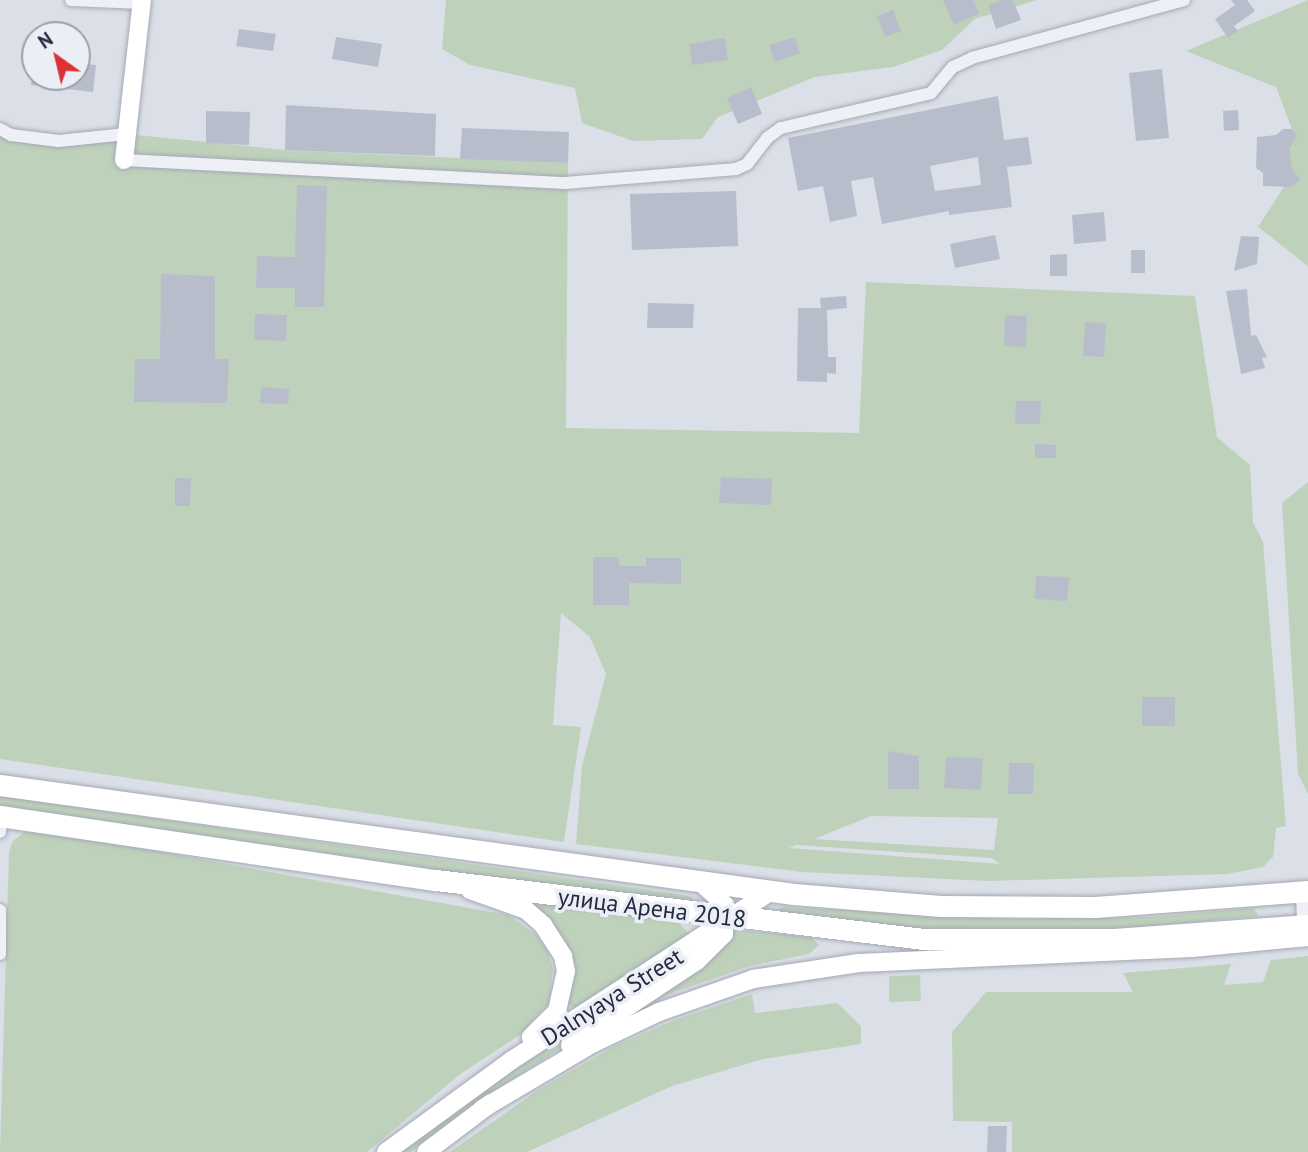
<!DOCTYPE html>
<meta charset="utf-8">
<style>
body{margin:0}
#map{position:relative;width:1308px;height:1152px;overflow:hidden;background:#dbdfe7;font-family:"PT Sans",sans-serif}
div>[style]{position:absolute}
.green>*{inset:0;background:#bed2bb}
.building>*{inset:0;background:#b8bdcb}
.roads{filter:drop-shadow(0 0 2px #a4a9b5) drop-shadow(0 0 2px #a4a9b5)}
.street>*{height:12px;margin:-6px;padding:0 6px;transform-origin:6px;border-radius:6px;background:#eef0f5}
.secondary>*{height:18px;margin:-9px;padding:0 9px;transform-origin:9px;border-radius:9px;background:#fff}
.primary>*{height:21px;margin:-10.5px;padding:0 10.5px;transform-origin:10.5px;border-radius:10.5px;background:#fff}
span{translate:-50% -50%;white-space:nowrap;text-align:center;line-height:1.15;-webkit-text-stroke:7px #ebeef5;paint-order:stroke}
.street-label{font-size:24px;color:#242a3f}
.north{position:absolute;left:21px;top:21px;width:70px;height:70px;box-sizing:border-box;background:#ebeef5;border:2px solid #9ba0ac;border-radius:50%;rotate:326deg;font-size:19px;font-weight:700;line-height:28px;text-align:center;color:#242a3f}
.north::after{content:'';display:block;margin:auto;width:24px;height:32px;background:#dc3136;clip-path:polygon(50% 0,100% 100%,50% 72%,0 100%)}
</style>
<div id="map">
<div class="green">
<div style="clip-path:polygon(446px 0,1037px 0,975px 19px,942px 50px,893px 67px,815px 77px,718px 117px,702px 139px,633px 141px,582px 123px,575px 88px,470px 65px,442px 49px)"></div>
<div style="clip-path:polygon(1308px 0,1308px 266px,1258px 227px,1285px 185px,1293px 132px,1276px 87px,1186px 51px)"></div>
<div style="clip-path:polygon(evenodd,0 131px,20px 137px,126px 134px,285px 150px,568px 163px,566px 428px,859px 433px,866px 282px,1195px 296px,1217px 437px,1250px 465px,1253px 522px,1263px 542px,1286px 826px,1276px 828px,1273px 857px,1263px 867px,1227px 874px,988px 881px,802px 872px,576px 844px,582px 766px,606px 674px,590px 637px,561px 613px,553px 725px,581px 727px,564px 842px,0 759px,0 131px,871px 816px,998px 818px,994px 850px,814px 839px,871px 816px,0 131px,796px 845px,991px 858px,1000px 864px,789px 848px,796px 845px)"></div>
<div style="clip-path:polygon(1308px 482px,1308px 794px,1298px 774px,1282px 503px)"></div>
<div style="clip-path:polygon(0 796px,684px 895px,692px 897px,692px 903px,688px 907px,0 807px)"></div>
<div style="clip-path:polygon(45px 831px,508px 915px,537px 935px,548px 952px,553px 969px,549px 1002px,520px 1035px,459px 1075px,367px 1152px,0 1152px,9px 853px,12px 842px,24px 832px)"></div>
<div style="clip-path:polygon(546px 902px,677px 921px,690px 935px,579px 1011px,568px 1004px,572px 982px,568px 950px,538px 907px)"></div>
<div style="clip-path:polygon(782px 907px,1017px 919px,1151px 917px,1254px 908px,1258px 916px,1100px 931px,953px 932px,775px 913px)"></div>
<div style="clip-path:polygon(735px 930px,811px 937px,819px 945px,809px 954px,750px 966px,660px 997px,657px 992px)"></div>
<div style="clip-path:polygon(700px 947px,705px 955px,465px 1110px,411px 1152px,401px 1152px,468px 1099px)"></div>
<div style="clip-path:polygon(1308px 956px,1308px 1152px,1012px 1152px,1012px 1122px,953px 1121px,952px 1032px,986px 992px,1133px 992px,1123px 973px,1231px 964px,1224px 985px,1263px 982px,1271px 960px)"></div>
<div style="clip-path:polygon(920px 975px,921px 1001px,889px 1002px,889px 976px)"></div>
<div style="clip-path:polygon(752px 994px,755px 1013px,837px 1003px,861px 1026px,861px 1044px,763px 1059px,672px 1086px,527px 1152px,450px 1152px,538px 1090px,613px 1047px,672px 1021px)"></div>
</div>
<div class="building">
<div style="clip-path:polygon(943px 0,973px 0,979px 14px,954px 25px)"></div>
<div style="clip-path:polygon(1002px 0,1013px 0,1021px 20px,996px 29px,988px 5px)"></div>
<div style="clip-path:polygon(1231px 0,1247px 0,1255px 11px,1234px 26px,1238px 31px,1228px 38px,1215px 19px,1235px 5px)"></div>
<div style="clip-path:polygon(893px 10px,901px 31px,885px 37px,877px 16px)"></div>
<div style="clip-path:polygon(239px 29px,276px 34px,273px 51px,236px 46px)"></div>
<div style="clip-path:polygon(336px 37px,382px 44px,378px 67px,332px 59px)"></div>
<div style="clip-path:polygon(795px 37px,800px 53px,775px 62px,769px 45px)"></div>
<div style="clip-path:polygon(725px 38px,728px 60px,692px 65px,689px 44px)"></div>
<div style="clip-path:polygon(77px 63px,96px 65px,93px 92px,31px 85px,32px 77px,77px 77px)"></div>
<div style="clip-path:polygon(1162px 69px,1169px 138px,1136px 141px,1129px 73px)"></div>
<div style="clip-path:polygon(751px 87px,762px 114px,738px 124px,727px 98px)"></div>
<div style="clip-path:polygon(evenodd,998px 96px,1004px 140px,1028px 137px,1032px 164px,1007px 167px,1012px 207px,949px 215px,949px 211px,882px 224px,873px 177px,851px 181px,857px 216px,830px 222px,823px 186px,798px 191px,788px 138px,998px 96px,978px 157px,981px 185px,935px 191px,930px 166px,978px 157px)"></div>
<div style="clip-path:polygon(286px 105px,436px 114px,435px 156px,285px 150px)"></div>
<div style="clip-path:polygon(1238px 110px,1239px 130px,1224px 131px,1223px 111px)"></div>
<div style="clip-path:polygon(206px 111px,250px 112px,249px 145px,206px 143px)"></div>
<div style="clip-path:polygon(462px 128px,569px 132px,568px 163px,460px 159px)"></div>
<div style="clip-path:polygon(1283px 129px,1292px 129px,1297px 136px,1290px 148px,1291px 166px,1300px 180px,1291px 187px,1263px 186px,1263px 173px,1256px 168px,1257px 137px,1276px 135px)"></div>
<div style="clip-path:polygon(297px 185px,327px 186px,324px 307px,295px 307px,295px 288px,256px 288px,257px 256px,295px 257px)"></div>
<div style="clip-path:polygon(736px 191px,738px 246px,632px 250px,630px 194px)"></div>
<div style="clip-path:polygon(1104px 212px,1106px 241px,1074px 244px,1072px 215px)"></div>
<div style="clip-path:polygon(995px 235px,1000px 259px,955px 268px,950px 244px)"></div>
<div style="clip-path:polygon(1241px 236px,1259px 237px,1257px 264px,1234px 271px)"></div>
<div style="clip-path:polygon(1131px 250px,1145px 250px,1145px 273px,1131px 273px)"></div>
<div style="clip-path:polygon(1067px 254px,1067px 276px,1050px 276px,1050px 255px)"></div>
<div style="clip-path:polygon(161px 274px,215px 276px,215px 359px,229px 359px,227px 403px,134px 402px,135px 359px,160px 359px)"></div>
<div style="clip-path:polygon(1247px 289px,1251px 336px,1256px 335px,1267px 357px,1262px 358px,1265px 368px,1241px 374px,1226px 291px)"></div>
<div style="clip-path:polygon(846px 296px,847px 308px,827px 310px,828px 357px,836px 357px,836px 374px,827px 373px,827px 382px,797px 381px,798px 308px,821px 308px,820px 298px)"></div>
<div style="clip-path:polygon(648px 303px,694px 304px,693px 328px,647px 328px)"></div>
<div style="clip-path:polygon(255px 314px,287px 315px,286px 341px,254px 340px)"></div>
<div style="clip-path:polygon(1005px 315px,1027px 316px,1026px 347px,1004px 346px)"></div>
<div style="clip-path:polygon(1085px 322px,1106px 323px,1104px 357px,1083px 356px)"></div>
<div style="clip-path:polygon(261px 387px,289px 389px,288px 404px,260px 403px)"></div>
<div style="clip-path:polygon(1016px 401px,1041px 401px,1040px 424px,1015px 424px)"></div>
<div style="clip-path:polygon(1035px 444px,1056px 445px,1056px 458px,1035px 458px)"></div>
<div style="clip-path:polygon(721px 477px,772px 479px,771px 505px,719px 503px)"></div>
<div style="clip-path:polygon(175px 478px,191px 478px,190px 506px,175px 506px)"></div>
<div style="clip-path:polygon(593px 557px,619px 557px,619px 566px,646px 566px,646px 558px,681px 558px,681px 584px,629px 583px,629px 605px,593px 605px)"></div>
<div style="clip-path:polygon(1036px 576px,1069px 577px,1067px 601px,1035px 599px)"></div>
<div style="clip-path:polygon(1142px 697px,1175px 697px,1175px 726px,1142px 726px)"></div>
<div style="clip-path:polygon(888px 751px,919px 756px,919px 789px,888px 789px)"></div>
<div style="clip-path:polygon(946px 757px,983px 758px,981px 790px,944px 788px)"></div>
<div style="clip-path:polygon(1009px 763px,1034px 763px,1033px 794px,1008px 794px)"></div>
<div style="clip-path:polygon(988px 1126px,1007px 1126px,1006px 1152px,987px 1152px)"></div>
</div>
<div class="roads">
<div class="street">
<div style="left:71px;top:0;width:71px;rotate:2.4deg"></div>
<div style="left:0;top:129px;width:13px;rotate:29deg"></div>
<div style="left:11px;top:135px;width:48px;rotate:7.1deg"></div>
<div style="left:59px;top:141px;width:67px;rotate:-6deg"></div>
<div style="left:124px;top:160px;width:442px;rotate:3deg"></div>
<div style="left:565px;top:183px;width:172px;rotate:-4.7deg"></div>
<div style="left:736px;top:169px;width:12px;rotate:-24deg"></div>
<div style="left:747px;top:164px;width:33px;rotate:-52deg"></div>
<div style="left:767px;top:138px;width:17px;rotate:-36deg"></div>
<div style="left:781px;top:128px;width:154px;rotate:-13.1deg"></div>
<div style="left:931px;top:93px;width:34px;rotate:-50deg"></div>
<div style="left:953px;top:67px;width:21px;rotate:-25deg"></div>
<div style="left:972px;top:58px;width:220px;rotate:-15.3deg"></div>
<div style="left:0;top:832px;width:15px;rotate:-86deg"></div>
<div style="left:1302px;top:892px;width:34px;rotate:88deg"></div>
<div style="left:0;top:910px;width:44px;rotate:90deg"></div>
</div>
<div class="secondary">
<div style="left:124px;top:160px;width:161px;rotate:-83.6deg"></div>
<div style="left:470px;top:890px;width:59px;rotate:19.7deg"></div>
<div style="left:526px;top:910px;width:23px;rotate:41deg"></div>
<div style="left:543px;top:925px;width:37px;rotate:57deg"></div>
<div style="left:563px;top:956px;width:15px;rotate:79deg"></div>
<div style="left:566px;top:971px;width:41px;rotate:102.7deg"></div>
<div style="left:557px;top:1011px;width:37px;rotate:135deg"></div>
<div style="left:570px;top:1045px;width:152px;rotate:-33.5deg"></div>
<div style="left:697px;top:961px;width:38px;rotate:-45deg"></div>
<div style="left:724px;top:934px;width:29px;rotate:-88deg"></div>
<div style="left:725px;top:905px;width:35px;rotate:-137deg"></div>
<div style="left:482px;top:1109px;width:128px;rotate:-30.6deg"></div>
<div style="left:592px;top:1044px;width:74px;rotate:-25.5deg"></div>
<div style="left:659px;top:1012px;width:100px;rotate:-19.3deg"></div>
<div style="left:753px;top:979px;width:107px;rotate:-8.6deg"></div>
<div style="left:859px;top:963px;width:333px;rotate:-2.6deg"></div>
<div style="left:1192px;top:948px;width:117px;rotate:-5.4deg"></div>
<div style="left:386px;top:1152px;width:156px;rotate:-36.1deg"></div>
<div style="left:512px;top:1060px;width:309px;rotate:-33.1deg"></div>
<div style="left:426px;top:1152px;width:81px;rotate:-37deg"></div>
</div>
<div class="primary">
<div style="left:0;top:785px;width:801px;rotate:7.82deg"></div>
<div style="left:794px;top:894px;width:147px;rotate:4.7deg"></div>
<div style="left:941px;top:906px;width:154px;rotate:0.4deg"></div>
<div style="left:1095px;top:907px;width:214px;rotate:-4.3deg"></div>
<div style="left:0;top:816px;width:441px;rotate:8.4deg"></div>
<div style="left:436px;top:880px;width:494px;rotate:6.9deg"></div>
<div style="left:926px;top:939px;width:188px"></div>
<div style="left:1114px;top:939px;width:195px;rotate:-4.1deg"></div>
</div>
</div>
<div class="street-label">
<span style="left:652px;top:908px;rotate:7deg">улица Арена 2018</span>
<span style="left:612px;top:997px;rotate:-32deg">Dalnyaya Street</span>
</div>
<div class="north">N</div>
</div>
